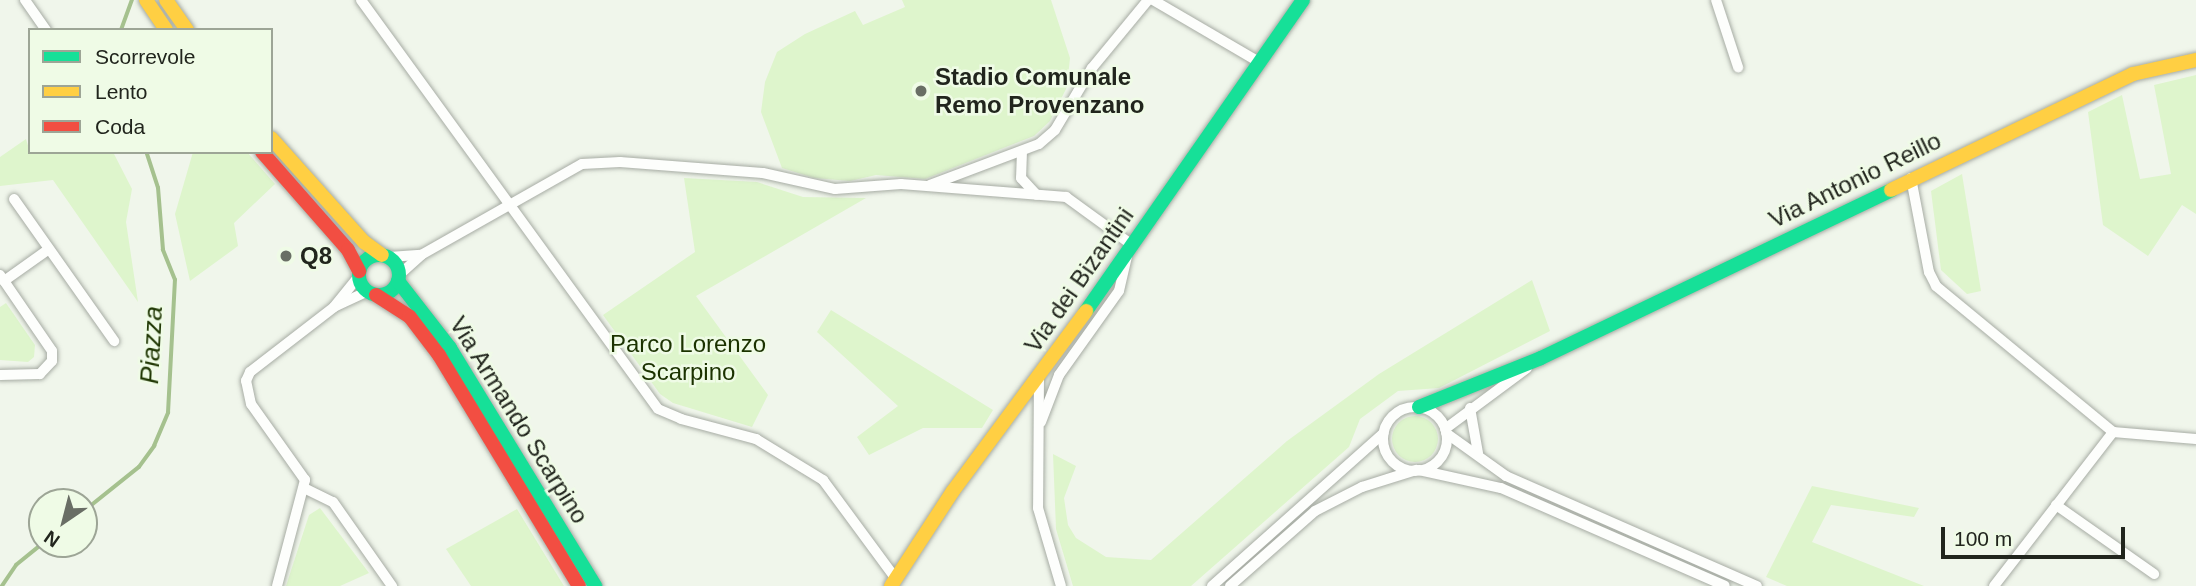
<!DOCTYPE html>
<style>
body{margin:0}
#map{position:relative;width:2196px;height:586px;overflow:hidden;background:#f0f6eb;font-family:Helvetica,sans-serif}
div>[style]{position:absolute}
.green>*{inset:0;background:#def5cc}
.round{border-radius:50%}
.stream>*{height:3.5px;margin:-1.75px;padding:0 1.75px;transform-origin:1.75px;border-radius:1.75px;background:#a5c18e}
.roads{filter:drop-shadow(0 0 2px #a7aca4) drop-shadow(0 0 2px #a7aca4)}
.street>*{height:10px;margin:-5px;padding:0 5px;transform-origin:5px;border-radius:5px;background:#fdfefc}
.street>.ring{margin:-5px;padding:0;box-sizing:content-box;background:none;border:10px solid #fdfefc;border-radius:50%}
.fast>*{height:14px;margin:-7px;padding:0 7px;transform-origin:7px;border-radius:7px;background:#16e098}
.fast>.ring{margin:-7px;padding:0;box-sizing:content-box;background:none;border:14px solid #16e098;border-radius:50%}
.slow>*{height:14px;margin:-7px;padding:0 7px;transform-origin:7px;border-radius:7px;background:#ffcf43}
.jam>*{height:14px;margin:-7px;padding:0 7px;transform-origin:7px;border-radius:7px;background:#f24e42}
.dots>*{width:19px;height:19px;translate:-50% -50%;box-sizing:border-box;border:4px solid #effbe6;border-radius:50%}
span{translate:-50% -50%;white-space:nowrap;text-align:center;line-height:1.15;-webkit-text-stroke:5px #effbe6;paint-order:stroke}
.poi-label{font-size:24px;color:#21251d;font-weight:700}
.left{translate:0 -50%;text-align:left}
.street-label{font-size:24px;color:#21251d}
.park-label{font-size:24px;color:#1b3200}
.water-label{font-size:26px;color:#203704;font-style:italic}
.legend{position:absolute;left:28px;top:28px;width:245px;height:126px;box-sizing:border-box;background:#effbe6;border:2px solid #9da596;margin:0;padding:9px 12px;list-style:none;font-size:21px;color:#21251d}
.legend li{display:flex;align-items:center;gap:14px;height:35px}
.legend b{width:35px;border:2px solid #9da596}
.north{position:absolute;left:28px;top:488px;width:70px;height:70px;box-sizing:border-box;background:#effbe6;border:2px solid #9da596;border-radius:50%;rotate:215deg;font-size:19px;font-weight:700;line-height:28px;text-align:center;color:#21251d}
.north::after{content:'';display:block;margin:auto;width:24px;height:32px;background:#696e65;clip-path:polygon(50% 0,100% 100%,50% 72%,0 100%)}
.scale{position:absolute;left:1941px;top:527px;width:184px;height:32px;box-sizing:border-box;border:4px solid #21251d;border-top:0;padding-left:9px;font-size:21px;line-height:24px;white-space:nowrap;color:#21251d;-webkit-text-stroke:5px #effbe6;paint-order:stroke}
</style>
<div id="map">
<div class="green">
<div style="clip-path:polygon(902px 0,1051px 0,1070px 58px,1067px 87px,1050px 121px,1034px 136px,925px 179px,876px 175px,850px 181px,814px 178px,782px 168px,761px 112px,765px 82px,777px 52px,805px 34px,855px 11px,863px 25px,905px 7px)"></div>
<div style="clip-path:polygon(2196px 75px,2196px 214px,2182px 205px,2148px 256px,2103px 225px,2088px 112px,2122px 95px,2140px 179px,2171px 174px,2154px 85px)"></div>
<div style="clip-path:polygon(26px 139px,30px 152px,113px 152px,132px 189px,126px 222px,138px 302px,53px 180px,0 186px,0 157px)"></div>
<div style="clip-path:polygon(193px 152px,247px 152px,275px 184px,234px 223px,238px 246px,190px 281px,175px 214px)"></div>
<div style="clip-path:polygon(1962px 174px,1981px 291px,1967px 294px,1941px 270px,1931px 191px)"></div>
<div style="clip-path:polygon(684px 178px,757px 182px,803px 197px,866px 198px,696px 296px,768px 395px,752px 427px,673px 403px,660px 394px,603px 315px,695px 252px)"></div>
<div style="clip-path:polygon(1532px 280px,1550px 331px,1439px 388px,1398px 391px,1360px 419px,1349px 447px,1191px 586px,1073px 586px,1056px 529px,1053px 454px,1076px 466px,1064px 498px,1068px 525px,1076px 538px,1106px 557px,1151px 560px,1287px 441px,1379px 374px)"></div>
<div style="clip-path:polygon(6px 303px,35px 345px,34px 357px,28px 362px,0 360px,0 307px)"></div>
<div style="clip-path:polygon(831px 310px,993px 410px,982px 428px,923px 428px,869px 455px,857px 437px,898px 406px,817px 332px)"></div>
<div class="round" style="left:1392px;top:416px;width:46px;height:46px"></div>
<div style="clip-path:polygon(1812px 486px,1919px 508px,1914px 517px,1831px 505px,1812px 542px,1924px 586px,1787px 586px,1766px 577px)"></div>
<div style="clip-path:polygon(320px 508px,369px 573px,340px 586px,286px 586px,309px 515px)"></div>
<div style="clip-path:polygon(517px 509px,564px 586px,471px 586px,446px 549px)"></div>
</div>
<div class="stream">
<div style="left:121px;top:30px;width:32px;rotate:-70deg"></div>
<div style="left:84px;top:511px;width:70px;rotate:-38.7deg"></div>
<div style="left:139px;top:467px;width:26px;rotate:-54deg"></div>
<div style="left:154px;top:446px;width:36px;rotate:-67deg"></div>
<div style="left:168px;top:413px;width:133px;rotate:-87deg"></div>
<div style="left:175px;top:280px;width:32px;rotate:-112deg"></div>
<div style="left:163px;top:250px;width:62px;rotate:-94.6deg"></div>
<div style="left:158px;top:188px;width:38px;rotate:-108deg"></div>
<div style="left:2px;top:586px;width:25px;rotate:-56deg"></div>
<div style="left:16px;top:565px;width:33px;rotate:-39deg"></div>
</div>
<div class="roads">
<div class="street">
<div style="left:25px;top:0;width:37px;rotate:55deg"></div>
<div style="left:361px;top:0;width:505px;rotate:54.01deg"></div>
<div style="left:658px;top:409px;width:25px;rotate:23deg"></div>
<div style="left:681px;top:419px;width:78px;rotate:14.9deg"></div>
<div style="left:756px;top:439px;width:79px;rotate:31.5deg"></div>
<div style="left:823px;top:480px;width:123px;rotate:53.6deg"></div>
<div style="left:1153px;top:0;width:123px;rotate:30.3deg"></div>
<div style="left:1716px;top:0;width:71px;rotate:71.8deg"></div>
<div style="left:1022px;top:151px;width:27px;rotate:92deg"></div>
<div style="left:1021px;top:178px;width:23px;rotate:47deg"></div>
<div style="left:1911px;top:178px;width:96px;rotate:79.2deg"></div>
<div style="left:1929px;top:272px;width:16px;rotate:63deg"></div>
<div style="left:1936px;top:286px;width:229px;rotate:39.5deg"></div>
<div style="left:930px;top:185px;width:116px;rotate:-20.6deg"></div>
<div style="left:1039px;top:144px;width:21px;rotate:-41deg"></div>
<div style="left:1055px;top:130px;width:72px;rotate:-59.2deg"></div>
<div style="left:1092px;top:68px;width:88px;rotate:-50.5deg"></div>
<div style="left:14px;top:199px;width:174px;rotate:54.8deg"></div>
<div style="left:389px;top:257px;width:32px;rotate:-4deg"></div>
<div style="left:0;top:275px;width:92px;rotate:55.6deg"></div>
<div style="left:52px;top:351px;width:10px;rotate:90deg"></div>
<div style="left:52px;top:361px;width:18px;rotate:133deg"></div>
<div style="left:40px;top:374px;width:40px;rotate:178.6deg"></div>
<div style="left:399px;top:275px;width:30px;rotate:-42deg"></div>
<div style="left:421px;top:255px;width:185px;rotate:-29.5deg"></div>
<div style="left:582px;top:164px;width:38px;rotate:-3deg"></div>
<div style="left:620px;top:162px;width:143px;rotate:4.4deg"></div>
<div style="left:763px;top:173px;width:74px;rotate:12.5deg"></div>
<div style="left:835px;top:189px;width:66px;rotate:-4.3deg"></div>
<div style="left:901px;top:184px;width:166px;rotate:4.5deg"></div>
<div style="left:1066px;top:197px;width:82px;rotate:36deg"></div>
<div style="left:4px;top:281px;width:55px;rotate:-35.4deg"></div>
<div style="left:336px;top:306px;width:35px;rotate:-25deg"></div>
<div style="left:1039px;top:375px;width:133px;rotate:90.4deg"></div>
<div style="left:1038px;top:508px;width:81px;rotate:73.6deg"></div>
<div class="ring" style="left:1383px;top:407px;width:54px;height:54px"></div>
<div style="left:1470px;top:408px;width:46px;rotate:79.9deg"></div>
<div style="left:1041px;top:422px;width:50px;rotate:-69deg"></div>
<div style="left:1059px;top:375px;width:103px;rotate:-54.5deg"></div>
<div style="left:1119px;top:291px;width:37px;rotate:-77deg"></div>
<div style="left:1445px;top:429px;width:102px;rotate:-36.6deg"></div>
<div style="left:1446px;top:433px;width:74px;rotate:35.6deg"></div>
<div style="left:1506px;top:476px;width:274px;rotate:23.7deg"></div>
<div style="left:1419px;top:470px;width:84px;rotate:12.4deg"></div>
<div style="left:1501px;top:488px;width:244px;rotate:23.6deg"></div>
<div style="left:306px;top:489px;width:30px;rotate:26deg"></div>
<div style="left:333px;top:502px;width:103px;rotate:54.9deg"></div>
<div style="left:2056px;top:505px;width:120px;rotate:35.1deg"></div>
<div style="left:277px;top:586px;width:110px;rotate:-75.2deg"></div>
<div style="left:305px;top:480px;width:93px;rotate:-125.4deg"></div>
<div style="left:251px;top:404px;width:24px;rotate:-102deg"></div>
<div style="left:246px;top:381px;width:10px;rotate:-66deg"></div>
<div style="left:250px;top:372px;width:106px;rotate:-37.7deg"></div>
<div style="left:334px;top:307px;width:38px;rotate:-51deg"></div>
<div style="left:1212px;top:586px;width:230px;rotate:-41.7deg"></div>
<div style="left:1230px;top:586px;width:113px;rotate:-41.4deg"></div>
<div style="left:1315px;top:511px;width:53px;rotate:-27.1deg"></div>
<div style="left:1362px;top:487px;width:57px;rotate:-17.5deg"></div>
<div style="left:1994px;top:586px;width:195px;rotate:-52.3deg"></div>
<div style="left:2113px;top:432px;width:83px;rotate:4.8deg"></div>
</div>
<div class="fast">
<div class="ring" style="left:359px;top:255px;width:26px;height:26px"></div>
<div style="left:398px;top:281px;width:85px;rotate:52.2deg"></div>
<div style="left:450px;top:348px;width:279px;rotate:58.6deg"></div>
<div style="left:1086px;top:311px;width:379px;rotate:-55.1deg"></div>
<div style="left:1419px;top:407px;width:131px;rotate:-21.9deg"></div>
<div style="left:1541px;top:358px;width:388px;rotate:-25.6deg"></div>
</div>
<div class="slow">
<div style="left:146px;top:0;width:36px;rotate:56deg"></div>
<div style="left:166px;top:0;width:37px;rotate:55deg"></div>
<div style="left:271px;top:138px;width:140px;rotate:48.2deg"></div>
<div style="left:364px;top:242px;width:22px;rotate:36deg"></div>
<div style="left:1891px;top:190px;width:268px;rotate:-25.6deg"></div>
<div style="left:2133px;top:74px;width:65px;rotate:-12.5deg"></div>
<div style="left:891px;top:586px;width:113px;rotate:-56.9deg"></div>
<div style="left:953px;top:491px;width:224px;rotate:-53.5deg"></div>
</div>
<div class="jam">
<div style="left:262px;top:152px;width:130px;rotate:48.7deg"></div>
<div style="left:348px;top:250px;width:24px;rotate:62deg"></div>
<div style="left:376px;top:295px;width:40px;rotate:32.9deg"></div>
<div style="left:410px;top:317px;width:48px;rotate:52.7deg"></div>
<div style="left:439px;top:355px;width:270px;rotate:58.8deg"></div>
</div>
</div>
<div class="dots">
<div style="left:921px;top:91px;background:#696e65"></div>
<div style="left:286px;top:256px;background:#696e65"></div>
</div>
<div class="poi-label">
<span class="left" style="left:935px;top:91px">Stadio Comunale<br>Remo Provenzano</span>
<span class="left" style="left:300px;top:256px">Q8</span>
</div>
<div class="street-label">
<span style="left:1855px;top:180px;rotate:-26deg">Via Antonio Reillo</span>
<span style="left:1079px;top:280px;rotate:-55deg">Via dei Bizantini</span>
<span style="left:519px;top:420px;rotate:58deg">Via Armando Scarpino</span>
</div>
<div class="park-label">
<span style="left:688px;top:358px">Parco Lorenzo<br>Scarpino</span>
</div>
<div class="water-label">
<span style="left:152px;top:345px;rotate:-87deg">Piazza</span>
</div>
<ul class="legend">
<li><b style="height:9px;background:#16e098"></b>Scorrevole</li>
<li><b style="height:9px;background:#ffcf43"></b>Lento</li>
<li><b style="height:9px;background:#f24e42"></b>Coda</li>
</ul>
<div class="north">N</div>
<div class="scale">100 m</div>
</div>
